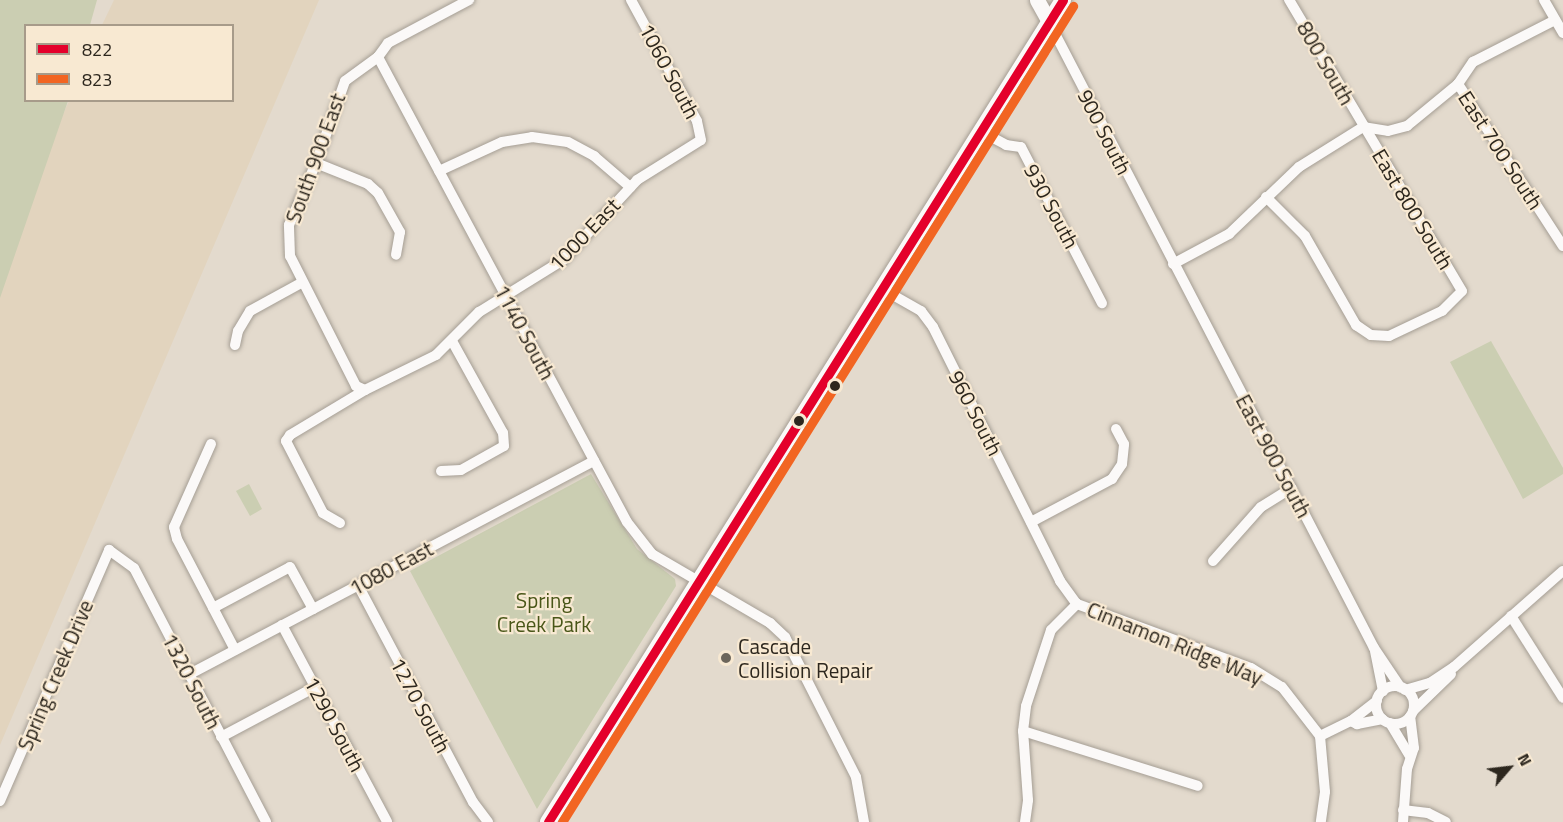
<!DOCTYPE html>
<style>
body{margin:0}
#map{position:relative;width:1563px;height:822px;overflow:hidden;background:#e3dacd;font-family:"Titillium Web",sans-serif}
div>[style]{position:absolute}
.built>*{inset:0;background:#e2d4be}
.green>*{inset:0;background:#cbceb2}
.roads{filter:drop-shadow(0 0 2px #a59e94) drop-shadow(0 0 2px #a59e94)}
.street>*{height:10px;margin:-5px;padding:0 5px;transform-origin:5px;border-radius:5px;background:#fbf9f8}
.street>.ring{margin:-5px;padding:0;box-sizing:content-box;background:none;border:10px solid #fbf9f8;border-radius:50%}
.secondary>*{height:15px;margin:-7.5px;padding:0 7.5px;transform-origin:7.5px;border-radius:7.5px;background:#fbf9f8}
.primary>*{height:16px;margin:-8px;padding:0 8px;transform-origin:8px;border-radius:8px;background:#fbf9f8}
.bus-1>*{height:9px;margin:-4.5px;padding:0 4.5px;transform-origin:4.5px;border-radius:4.5px;background:#e4002b}
.bus-2>*{height:9px;margin:-4.5px;padding:0 4.5px;transform-origin:4.5px;border-radius:4.5px;background:#f26522}
.dots>*{width:16px;height:16px;translate:-50% -50%;box-sizing:border-box;border:3px solid #f8e9d2;border-radius:50%}
span{translate:-50% -50%;white-space:nowrap;text-align:center;line-height:1.15;-webkit-text-stroke:4.5px #f8e9d2;paint-order:stroke}
.street-label{font-size:21px;color:#2d271e}
.park-label{font-size:21px;color:#495618}
.poi-label{font-size:21px;color:#2d271e}
.left{translate:0 -50%;text-align:left}
.legend{position:absolute;left:24px;top:24px;width:210px;height:78px;box-sizing:border-box;background:#f8e9d2;border:2px solid #a79b8a;margin:0;padding:8px 10px;list-style:none;font-size:18px;color:#2d271e}
.legend li{display:flex;align-items:center;gap:12px;height:30px}
.legend b{width:30px;border:2px solid #a79b8a}
.north{position:absolute;left:1479px;top:738px;width:60px;height:60px;-webkit-text-stroke:4px #f8e9d2;paint-order:stroke;rotate:62deg;font-size:16px;font-weight:700;line-height:24px;text-align:center;color:#2d271e}
.north::after{content:'';display:block;margin:auto;width:21px;height:27px;background:#2d271e;clip-path:polygon(50% 0,100% 100%,50% 72%,0 100%)}
</style>
<div id="map">
<div class="built">
<div style="clip-path:polygon(114px 0,319px 0,0 745px,0 256px,69px 101px,232px 100px,232px 26px,102px 25px)"></div>
</div>
<div class="green">
<div style="clip-path:polygon(0 0,97px 0,90px 25px,26px 26px,26px 100px,68px 101px,0 298px)"></div>
<div style="clip-path:polygon(1491px 341px,1563px 468px,1563px 474px,1523px 499px,1450px 362px)"></div>
<div style="clip-path:polygon(591px 474px,637px 549px,675px 579px,676px 586px,537px 809px,410px 571px)"></div>
<div style="clip-path:polygon(249px 484px,262px 509px,250px 516px,236px 491px)"></div>
</div>
<div class="roads">
<div class="street">
<div style="left:1544px;top:0;width:38px;rotate:60deg"></div>
<div style="left:1049px;top:22px;width:705px;rotate:62.56deg"></div>
<div style="left:1374px;top:648px;width:48px;rotate:56deg"></div>
<div style="left:378px;top:57px;width:527px;rotate:61.83deg"></div>
<div style="left:627px;top:522px;width:41px;rotate:52deg"></div>
<div style="left:652px;top:554px;width:137px;rotate:30.3deg"></div>
<div style="left:770px;top:623px;width:21px;rotate:43deg"></div>
<div style="left:785px;top:637px;width:157px;rotate:63.1deg"></div>
<div style="left:856px;top:777px;width:46px;rotate:79.9deg"></div>
<div style="left:1458px;top:84px;width:193px;rotate:57.1deg"></div>
<div style="left:982px;top:132px;width:27px;rotate:28deg"></div>
<div style="left:1006px;top:145px;width:15px;rotate:8deg"></div>
<div style="left:1021px;top:147px;width:176px;rotate:62.6deg"></div>
<div style="left:316px;top:163px;width:56px;rotate:22deg"></div>
<div style="left:368px;top:184px;width:13px;rotate:42deg"></div>
<div style="left:378px;top:193px;width:45px;rotate:60.6deg"></div>
<div style="left:400px;top:232px;width:23px;rotate:100deg"></div>
<div style="left:439px;top:171px;width:69px;rotate:-24.7deg"></div>
<div style="left:502px;top:142px;width:30px;rotate:-9deg"></div>
<div style="left:532px;top:137px;width:36px;rotate:8deg"></div>
<div style="left:568px;top:142px;width:30px;rotate:28deg"></div>
<div style="left:594px;top:156px;width:48px;rotate:40.7deg"></div>
<div style="left:1266px;top:197px;width:55px;rotate:45deg"></div>
<div style="left:1305px;top:236px;width:103px;rotate:60.2deg"></div>
<div style="left:1356px;top:325px;width:18px;rotate:34deg"></div>
<div style="left:1371px;top:335px;width:18px;rotate:3deg"></div>
<div style="left:1389px;top:336px;width:59px;rotate:-25.3deg"></div>
<div style="left:1442px;top:311px;width:28px;rotate:-45deg"></div>
<div style="left:1462px;top:291px;width:339px;rotate:-120.7deg"></div>
<div style="left:1173px;top:264px;width:64px;rotate:-28.2deg"></div>
<div style="left:1229px;top:234px;width:97px;rotate:-43.7deg"></div>
<div style="left:1299px;top:167px;width:75px;rotate:-32deg"></div>
<div style="left:1363px;top:127px;width:25px;rotate:9deg"></div>
<div style="left:1388px;top:131px;width:20px;rotate:-15deg"></div>
<div style="left:1407px;top:126px;width:66px;rotate:-39.5deg"></div>
<div style="left:1458px;top:84px;width:27px;rotate:-56deg"></div>
<div style="left:1473px;top:62px;width:92px;rotate:-27.1deg"></div>
<div style="left:884px;top:290px;width:43px;rotate:29.6deg"></div>
<div style="left:921px;top:311px;width:20px;rotate:53deg"></div>
<div style="left:933px;top:327px;width:284px;rotate:63.4deg"></div>
<div style="left:1060px;top:581px;width:29px;rotate:54deg"></div>
<div style="left:1077px;top:604px;width:185px;rotate:20.2deg"></div>
<div style="left:1251px;top:668px;width:36px;rotate:32deg"></div>
<div style="left:1282px;top:687px;width:62px;rotate:52.2deg"></div>
<div style="left:1320px;top:736px;width:56px;rotate:84.9deg"></div>
<div style="left:1325px;top:792px;width:30px;rotate:98deg"></div>
<div style="left:235px;top:345px;width:14px;rotate:-78deg"></div>
<div style="left:238px;top:331px;width:23px;rotate:-59deg"></div>
<div style="left:250px;top:311px;width:60px;rotate:-28.7deg"></div>
<div style="left:365px;top:390px;width:10px;rotate:-156deg"></div>
<div style="left:356px;top:386px;width:146px;rotate:-116.9deg"></div>
<div style="left:290px;top:256px;width:31px;rotate:-92deg"></div>
<div style="left:289px;top:225px;width:68px;rotate:-66.5deg"></div>
<div style="left:316px;top:163px;width:87px;rotate:-70.5deg"></div>
<div style="left:345px;top:81px;width:41px;rotate:-36deg"></div>
<div style="left:378px;top:57px;width:17px;rotate:-54deg"></div>
<div style="left:388px;top:43px;width:92px;rotate:-28deg"></div>
<div style="left:211px;top:444px;width:91px;rotate:114deg"></div>
<div style="left:174px;top:527px;width:12px;rotate:76deg"></div>
<div style="left:177px;top:539px;width:125px;rotate:62.4deg"></div>
<div style="left:441px;top:471px;width:20px;rotate:-3deg"></div>
<div style="left:461px;top:470px;width:49px;rotate:-29.2deg"></div>
<div style="left:504px;top:446px;width:13px;rotate:-94deg"></div>
<div style="left:503px;top:433px;width:105px;rotate:-119deg"></div>
<div style="left:1031px;top:522px;width:92px;rotate:-28deg"></div>
<div style="left:1112px;top:479px;width:18px;rotate:-56deg"></div>
<div style="left:1122px;top:464px;width:20px;rotate:-84deg"></div>
<div style="left:1124px;top:444px;width:17px;rotate:-118deg"></div>
<div style="left:340px;top:523px;width:20px;rotate:-150deg"></div>
<div style="left:323px;top:513px;width:81px;rotate:-117.2deg"></div>
<div style="left:286px;top:441px;width:7px;rotate:-56deg"></div>
<div style="left:290px;top:435px;width:87px;rotate:-31deg"></div>
<div style="left:365px;top:390px;width:79px;rotate:-26.2deg"></div>
<div style="left:436px;top:355px;width:61px;rotate:-45deg"></div>
<div style="left:479px;top:312px;width:99px;rotate:-31.8deg"></div>
<div style="left:563px;top:260px;width:109px;rotate:-47.2deg"></div>
<div style="left:637px;top:180px;width:75px;rotate:-32deg"></div>
<div style="left:701px;top:140px;width:19px;rotate:-102deg"></div>
<div style="left:697px;top:121px;width:138px;rotate:-118.6deg"></div>
<div style="left:1213px;top:561px;width:72px;rotate:-48.4deg"></div>
<div style="left:1261px;top:507px;width:36px;rotate:-32deg"></div>
<div style="left:358px;top:585px;width:246px;rotate:62.1deg"></div>
<div style="left:473px;top:802px;width:25px;rotate:53deg"></div>
<div style="left:213px;top:608px;width:87px;rotate:-28deg"></div>
<div style="left:290px;top:567px;width:48px;rotate:61.3deg"></div>
<div style="left:1511px;top:616px;width:97px;rotate:57.6deg"></div>
<div style="left:282px;top:625px;width:223px;rotate:61.9deg"></div>
<div style="left:1375px;top:651px;width:41px;rotate:78.7deg"></div>
<div style="left:188px;top:675px;width:459px;rotate:-27.8deg"></div>
<div class="ring" style="left:1376px;top:686px;width:28px;height:28px"></div>
<div style="left:1405px;top:690px;width:26px;rotate:-16deg"></div>
<div style="left:1430px;top:683px;width:29px;rotate:-34deg"></div>
<div style="left:1454px;top:667px;width:145px;rotate:-41.4deg"></div>
<div style="left:1413px;top:711px;width:53px;rotate:-44.2deg"></div>
<div style="left:1351px;top:721px;width:7px;rotate:27deg"></div>
<div style="left:1357px;top:724px;width:26px;rotate:-11deg"></div>
<div style="left:1390px;top:723px;width:37px;rotate:59deg"></div>
<div style="left:1023px;top:731px;width:183px;rotate:17.4deg"></div>
<div style="left:1320px;top:736px;width:34px;rotate:-26deg"></div>
<div style="left:1351px;top:721px;width:33px;rotate:-38deg"></div>
<div style="left:221px;top:737px;width:106px;rotate:-28deg"></div>
<div style="left:0;top:801px;width:274px;rotate:-66.5deg"></div>
<div style="left:109px;top:550px;width:31px;rotate:36deg"></div>
<div style="left:134px;top:568px;width:286px;rotate:62.5deg"></div>
<div style="left:1403px;top:810px;width:25px;rotate:7deg"></div>
<div style="left:1428px;top:813px;width:20px;rotate:27deg"></div>
<div style="left:1025px;top:822px;width:22px;rotate:-82deg"></div>
<div style="left:1028px;top:800px;width:69px;rotate:-94.1deg"></div>
<div style="left:1023px;top:731px;width:25px;rotate:-83deg"></div>
<div style="left:1026px;top:706px;width:80px;rotate:-71.8deg"></div>
<div style="left:1051px;top:630px;width:37px;rotate:-45deg"></div>
<div style="left:1403px;top:822px;width:53px;rotate:-85.7deg"></div>
<div style="left:1407px;top:769px;width:22px;rotate:-72deg"></div>
<div style="left:1414px;top:748px;width:32px;rotate:-97deg"></div>
</div>
<div class="secondary">
<div style="left:1037px;top:0;width:25px;rotate:61deg"></div>
</div>
<div class="primary">
<div style="left:548px;top:822px;width:970px;rotate:-57.93deg"></div>
</div>
</div>
<div class="bus-1">
<div style="left:548px;top:822px;width:970px;rotate:-57.93deg"></div>
</div>
<div class="bus-2">
<div style="left:562px;top:822px;width:963px;rotate:-57.94deg"></div>
</div>
<div class="dots">
<div style="left:835px;top:386px;background:#2d271e"></div>
<div style="left:799px;top:421px;background:#2d271e"></div>
<div style="left:726px;top:658px;background:#6d665b"></div>
</div>
<div class="street-label">
<span style="left:1326px;top:63px;rotate:60deg">800 South</span>
<span style="left:670px;top:71px;rotate:62deg">1060 South</span>
<span style="left:1105px;top:132px;rotate:63deg">900 South</span>
<span style="left:1501px;top:150px;rotate:57deg">East 700 South</span>
<span style="left:315px;top:158px;rotate:-70deg">South 900 East</span>
<span style="left:1052px;top:206px;rotate:62deg">930 South</span>
<span style="left:1413px;top:209px;rotate:59deg">East 800 South</span>
<span style="left:584px;top:234px;rotate:-46deg">1000 East</span>
<span style="left:525px;top:332px;rotate:62deg">1140 South</span>
<span style="left:976px;top:413px;rotate:63deg">960 South</span>
<span style="left:1274px;top:456px;rotate:62deg">East 900 South</span>
<span style="left:391px;top:568px;rotate:-28deg">1080 East</span>
<span style="left:1175px;top:643px;rotate:22deg">Cinnamon Ridge Way</span>
<span style="left:55px;top:675px;rotate:-67deg">Spring Creek Drive</span>
<span style="left:192px;top:681px;rotate:63deg">1320 South</span>
<span style="left:421px;top:705px;rotate:62deg">1270 South</span>
<span style="left:335px;top:724px;rotate:62deg">1290 South</span>
</div>
<div class="park-label">
<span style="left:544px;top:612px">Spring<br>Creek Park</span>
</div>
<div class="poi-label">
<span class="left" style="left:738px;top:658px">Cascade<br>Collision Repair</span>
</div>
<ul class="legend">
<li><b style="height:8px;background:#e4002b"></b>822</li>
<li><b style="height:8px;background:#f26522"></b>823</li>
</ul>
<div class="north">N</div>
</div>
